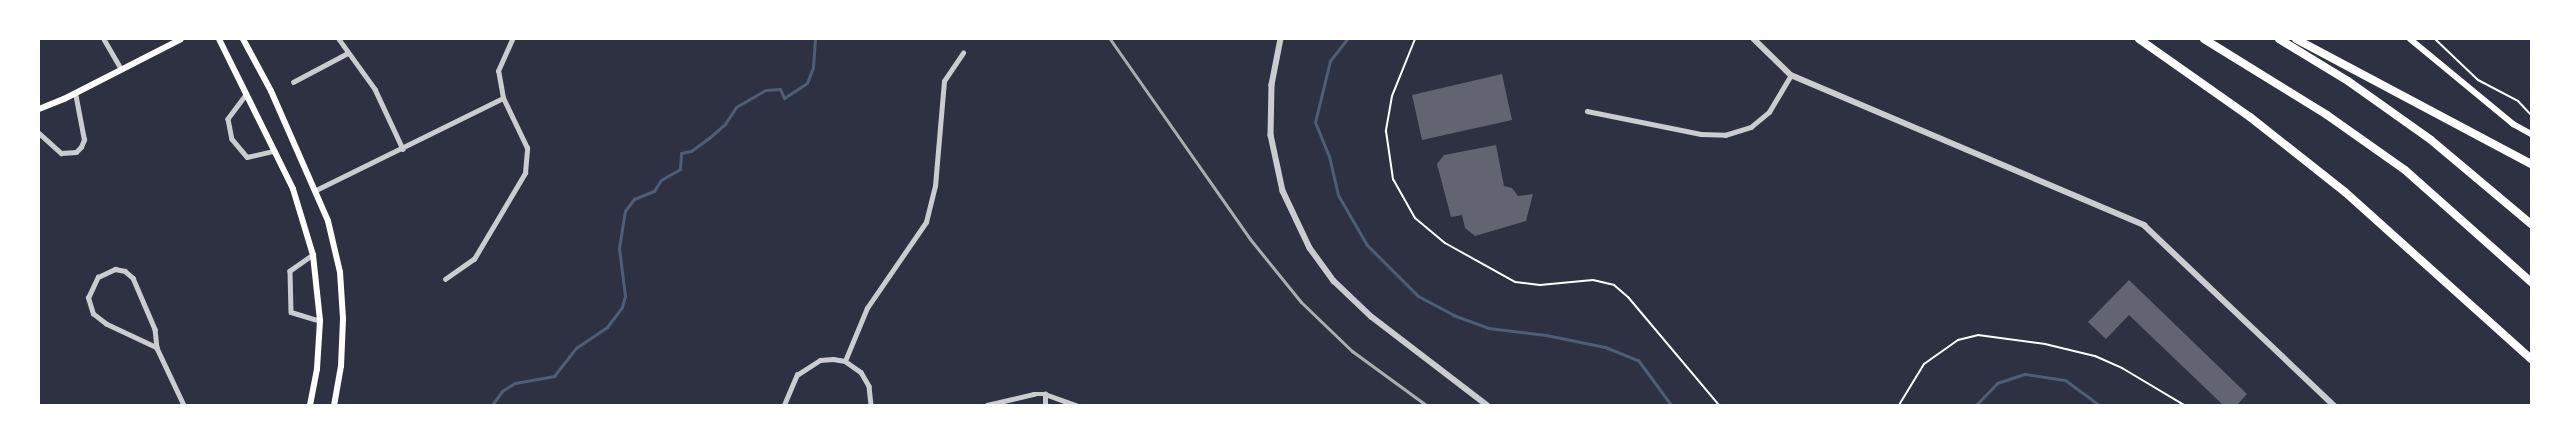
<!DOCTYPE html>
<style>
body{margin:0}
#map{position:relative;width:2570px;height:444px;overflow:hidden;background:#2d3142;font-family:Merriweather,serif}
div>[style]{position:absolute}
.stream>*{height:3px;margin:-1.5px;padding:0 1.5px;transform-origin:1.5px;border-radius:1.5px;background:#4f5d75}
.building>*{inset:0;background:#626471}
.path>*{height:2px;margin:-1px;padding:0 1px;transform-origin:1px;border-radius:1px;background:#fff}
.minor>*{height:4.5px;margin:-2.25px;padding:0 2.25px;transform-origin:2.25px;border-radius:2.25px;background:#caccd0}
.tertiary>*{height:5.5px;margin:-2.75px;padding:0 2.75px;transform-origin:2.75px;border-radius:2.75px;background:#caccd0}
.secondary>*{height:6px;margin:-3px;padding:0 3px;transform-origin:3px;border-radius:3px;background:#fff}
.motorway>*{height:8px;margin:-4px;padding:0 4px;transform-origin:4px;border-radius:4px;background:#fff}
.rail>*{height:3px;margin:-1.5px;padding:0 1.5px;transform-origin:1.5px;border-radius:1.5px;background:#abadb3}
span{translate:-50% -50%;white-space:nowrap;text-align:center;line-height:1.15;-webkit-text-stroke:4.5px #fff;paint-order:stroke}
.frame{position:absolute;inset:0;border:40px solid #fff;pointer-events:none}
</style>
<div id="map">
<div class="stream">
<div style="left:1347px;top:39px;width:28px;rotate:128deg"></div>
<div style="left:1330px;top:61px;width:63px;rotate:103.8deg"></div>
<div style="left:1315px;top:122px;width:37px;rotate:68deg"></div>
<div style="left:1329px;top:156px;width:40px;rotate:77deg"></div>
<div style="left:1338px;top:195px;width:58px;rotate:59.9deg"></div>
<div style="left:1367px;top:245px;width:72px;rotate:45deg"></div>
<div style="left:1418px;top:296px;width:40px;rotate:28deg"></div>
<div style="left:1453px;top:315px;width:37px;rotate:20deg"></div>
<div style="left:1488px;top:328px;width:58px;rotate:6.9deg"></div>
<div style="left:1546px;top:335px;width:60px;rotate:11.5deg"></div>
<div style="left:1605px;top:347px;width:35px;rotate:22deg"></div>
<div style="left:1638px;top:360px;width:56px;rotate:53.7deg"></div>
<div style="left:492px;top:405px;width:17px;rotate:-54deg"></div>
<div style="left:502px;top:391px;width:15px;rotate:-32deg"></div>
<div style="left:515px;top:383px;width:40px;rotate:-10deg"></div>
<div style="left:554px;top:376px;width:36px;rotate:-52deg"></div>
<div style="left:576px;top:348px;width:37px;rotate:-34deg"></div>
<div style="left:607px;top:327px;width:25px;rotate:-53deg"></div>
<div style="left:622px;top:307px;width:11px;rotate:-75deg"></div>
<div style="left:625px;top:296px;width:48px;rotate:-97.1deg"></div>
<div style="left:619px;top:248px;width:37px;rotate:-81deg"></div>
<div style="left:625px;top:211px;width:15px;rotate:-53deg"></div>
<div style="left:634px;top:199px;width:22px;rotate:-22deg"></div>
<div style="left:654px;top:191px;width:13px;rotate:-58deg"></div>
<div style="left:661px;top:180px;width:22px;rotate:-30deg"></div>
<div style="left:680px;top:169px;width:16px;rotate:-86deg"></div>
<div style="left:681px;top:153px;width:10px;rotate:-11deg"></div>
<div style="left:691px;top:151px;width:22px;rotate:-36deg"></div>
<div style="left:709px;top:138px;width:21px;rotate:-41deg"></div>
<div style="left:725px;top:124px;width:20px;rotate:-57deg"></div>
<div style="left:736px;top:107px;width:34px;rotate:-30deg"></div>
<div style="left:766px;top:90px;width:14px;rotate:-4deg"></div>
<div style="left:780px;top:89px;width:10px;rotate:66deg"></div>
<div style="left:784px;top:98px;width:27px;rotate:-33deg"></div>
<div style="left:807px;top:83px;width:17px;rotate:-69deg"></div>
<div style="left:813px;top:67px;width:28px;rotate:-86deg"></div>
<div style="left:1976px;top:405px;width:30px;rotate:-46deg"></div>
<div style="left:1997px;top:383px;width:29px;rotate:-18deg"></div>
<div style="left:2025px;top:374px;width:40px;rotate:8.5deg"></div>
<div style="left:2065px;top:380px;width:42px;rotate:36.3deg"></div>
</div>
<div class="building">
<div style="clip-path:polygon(1502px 74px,1512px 120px,1422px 140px,1412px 95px)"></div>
<div style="clip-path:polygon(1496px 145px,1504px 186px,1512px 188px,1518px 196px,1533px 194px,1526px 221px,1475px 236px,1465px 228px,1462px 215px,1451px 217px,1437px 164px,1444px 155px)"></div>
<div style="clip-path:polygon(2129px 280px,2247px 394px,2237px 405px,2223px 405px,2129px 315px,2106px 339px,2088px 322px)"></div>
</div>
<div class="path">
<div style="left:1415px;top:39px;width:61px;rotate:112deg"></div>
<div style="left:1392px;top:96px;width:36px;rotate:100deg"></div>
<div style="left:1386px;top:131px;width:49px;rotate:81.7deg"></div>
<div style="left:1393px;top:179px;width:45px;rotate:60.6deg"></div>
<div style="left:1415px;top:218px;width:39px;rotate:40deg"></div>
<div style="left:1445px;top:243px;width:80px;rotate:29.1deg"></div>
<div style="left:1515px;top:282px;width:25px;rotate:7deg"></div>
<div style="left:1540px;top:285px;width:53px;rotate:-5.4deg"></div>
<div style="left:1593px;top:280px;width:22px;rotate:13deg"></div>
<div style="left:1614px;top:285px;width:18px;rotate:41deg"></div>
<div style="left:1628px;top:297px;width:141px;rotate:49.9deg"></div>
<div style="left:2435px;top:39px;width:59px;rotate:43.6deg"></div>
<div style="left:2478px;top:80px;width:45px;rotate:27.7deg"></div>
<div style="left:2518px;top:101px;width:19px;rotate:47deg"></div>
<div style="left:1899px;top:405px;width:48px;rotate:-58.6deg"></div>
<div style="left:1924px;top:364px;width:42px;rotate:-35.2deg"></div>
<div style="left:1958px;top:340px;width:21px;rotate:-14deg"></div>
<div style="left:1978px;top:335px;width:68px;rotate:7.7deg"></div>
<div style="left:2045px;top:344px;width:51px;rotate:13.5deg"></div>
<div style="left:2095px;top:356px;width:30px;rotate:24deg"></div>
<div style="left:2122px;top:368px;width:72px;rotate:30.8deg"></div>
</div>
<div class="minor">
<div style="left:104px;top:39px;width:34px;rotate:60deg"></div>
<div style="left:339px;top:39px;width:62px;rotate:54.2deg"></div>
<div style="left:375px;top:89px;width:66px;rotate:65deg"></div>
<div style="left:293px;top:82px;width:62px;rotate:-27.8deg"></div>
<div style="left:246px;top:95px;width:30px;rotate:127deg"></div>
<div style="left:228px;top:119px;width:20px;rotate:79deg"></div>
<div style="left:232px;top:139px;width:23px;rotate:50deg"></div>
<div style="left:247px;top:157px;width:28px;rotate:-13deg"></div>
<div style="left:1587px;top:111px;width:116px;rotate:11.4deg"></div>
<div style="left:1701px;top:134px;width:24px;rotate:2deg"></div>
<div style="left:1725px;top:135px;width:27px;rotate:-17deg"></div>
<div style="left:1751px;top:127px;width:23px;rotate:-40deg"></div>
<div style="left:1769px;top:112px;width:43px;rotate:-59.3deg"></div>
<div style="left:39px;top:133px;width:30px;rotate:42deg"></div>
<div style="left:61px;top:153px;width:15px;rotate:-4deg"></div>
<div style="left:76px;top:152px;width:7px;rotate:-45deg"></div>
<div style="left:81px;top:147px;width:8px;rotate:-67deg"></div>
<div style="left:84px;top:140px;width:48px;rotate:-100.8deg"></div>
<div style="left:316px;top:190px;width:208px;rotate:-26.2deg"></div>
<div style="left:313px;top:255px;width:28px;rotate:145deg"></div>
<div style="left:290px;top:271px;width:41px;rotate:88.6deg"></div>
<div style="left:291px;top:312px;width:30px;rotate:17deg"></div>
<div style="left:445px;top:279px;width:35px;rotate:-35deg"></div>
<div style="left:474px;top:259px;width:100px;rotate:-59.3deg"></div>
<div style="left:525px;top:173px;width:25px;rotate:-85deg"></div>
<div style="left:527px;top:148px;width:55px;rotate:-115.6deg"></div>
<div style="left:503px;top:98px;width:27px;rotate:-100deg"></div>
<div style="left:498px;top:71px;width:35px;rotate:-66deg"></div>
<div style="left:157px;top:348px;width:56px;rotate:-154.8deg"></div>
<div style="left:106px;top:324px;width:16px;rotate:-142deg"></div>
<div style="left:93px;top:314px;width:17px;rotate:-107deg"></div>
<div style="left:88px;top:298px;width:23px;rotate:-65deg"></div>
<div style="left:98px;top:277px;width:19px;rotate:-25deg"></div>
<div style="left:115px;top:269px;width:10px;rotate:11deg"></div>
<div style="left:125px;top:271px;width:11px;rotate:41deg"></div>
<div style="left:133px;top:278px;width:56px;rotate:66.7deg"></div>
<div style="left:155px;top:329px;width:19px;rotate:84deg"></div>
<div style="left:157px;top:348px;width:63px;rotate:64.7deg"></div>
<div style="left:845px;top:361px;width:57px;rotate:-67.5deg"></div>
<div style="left:867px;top:308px;width:104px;rotate:-55.5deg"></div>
<div style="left:926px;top:222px;width:37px;rotate:-76deg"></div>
<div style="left:935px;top:186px;width:105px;rotate:-85.1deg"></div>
<div style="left:944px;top:81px;width:34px;rotate:-56deg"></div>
<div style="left:784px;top:405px;width:33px;rotate:-67deg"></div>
<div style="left:797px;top:375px;width:27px;rotate:-33deg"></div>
<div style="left:820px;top:360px;width:13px;rotate:-4deg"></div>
<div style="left:833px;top:359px;width:12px;rotate:9deg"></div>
<div style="left:845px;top:361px;width:19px;rotate:35deg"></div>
<div style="left:861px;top:372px;width:16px;rotate:60deg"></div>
<div style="left:869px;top:386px;width:19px;rotate:84deg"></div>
<div style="left:987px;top:405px;width:48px;rotate:-13.2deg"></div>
<div style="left:1034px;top:394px;width:11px"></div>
<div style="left:1045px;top:394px;width:33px;rotate:20deg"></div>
<div style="left:1045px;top:405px;width:11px;rotate:-90deg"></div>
</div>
<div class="tertiary">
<div style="left:1281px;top:39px;width:47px;rotate:101.1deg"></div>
<div style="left:1272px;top:85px;width:50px;rotate:91.1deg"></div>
<div style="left:1271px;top:135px;width:57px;rotate:77.9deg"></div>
<div style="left:1283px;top:191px;width:63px;rotate:64.7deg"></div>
<div style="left:1310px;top:248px;width:41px;rotate:54deg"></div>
<div style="left:1334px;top:281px;width:52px;rotate:43.5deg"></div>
<div style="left:1372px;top:317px;width:145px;rotate:37.4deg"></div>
<div style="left:1754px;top:39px;width:52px;rotate:44.2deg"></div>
<div style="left:1791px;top:75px;width:384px;rotate:23deg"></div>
<div style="left:2144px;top:225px;width:262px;rotate:43.5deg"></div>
</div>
<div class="secondary">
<div style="left:219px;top:39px;width:167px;rotate:63.7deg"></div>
<div style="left:293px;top:189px;width:69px;rotate:73.1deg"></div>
<div style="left:313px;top:255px;width:66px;rotate:83.9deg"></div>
<div style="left:320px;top:321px;width:48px;rotate:93.6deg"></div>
<div style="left:317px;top:369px;width:37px;rotate:101deg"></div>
<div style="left:243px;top:39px;width:59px;rotate:61.7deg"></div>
<div style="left:271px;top:91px;width:142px;rotate:66.3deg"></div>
<div style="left:328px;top:221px;width:52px;rotate:76.8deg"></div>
<div style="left:340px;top:272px;width:47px;rotate:86.3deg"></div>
<div style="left:343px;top:319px;width:47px;rotate:92.4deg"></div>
<div style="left:341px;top:366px;width:40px;rotate:100deg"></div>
<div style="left:2410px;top:39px;width:134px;rotate:39.5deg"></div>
<div style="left:2513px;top:124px;width:21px;rotate:29deg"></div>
<div style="left:39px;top:109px;width:27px;rotate:-22deg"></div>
<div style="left:64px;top:99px;width:131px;rotate:-27.1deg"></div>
</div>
<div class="motorway">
<div style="left:2139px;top:39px;width:136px;rotate:35.1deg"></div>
<div style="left:2250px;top:117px;width:121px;rotate:38.3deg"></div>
<div style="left:2345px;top:192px;width:250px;rotate:41.9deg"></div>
<div style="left:2204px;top:39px;width:145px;rotate:31.7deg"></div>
<div style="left:2327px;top:115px;width:95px;rotate:35.2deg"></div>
<div style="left:2405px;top:170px;width:169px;rotate:41.6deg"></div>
<div style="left:2279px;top:39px;width:81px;rotate:31.3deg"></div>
<div style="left:2348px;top:81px;width:102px;rotate:35.4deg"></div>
<div style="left:2431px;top:140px;width:131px;rotate:40deg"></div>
<div style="left:2296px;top:39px;width:266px;rotate:28deg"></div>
</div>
<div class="rail">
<div style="left:1110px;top:39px;width:244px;rotate:55deg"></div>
<div style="left:1250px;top:239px;width:81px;rotate:51deg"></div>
<div style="left:1301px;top:302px;width:71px;rotate:43.9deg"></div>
<div style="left:1352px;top:351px;width:92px;rotate:36.1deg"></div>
</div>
<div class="frame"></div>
</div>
